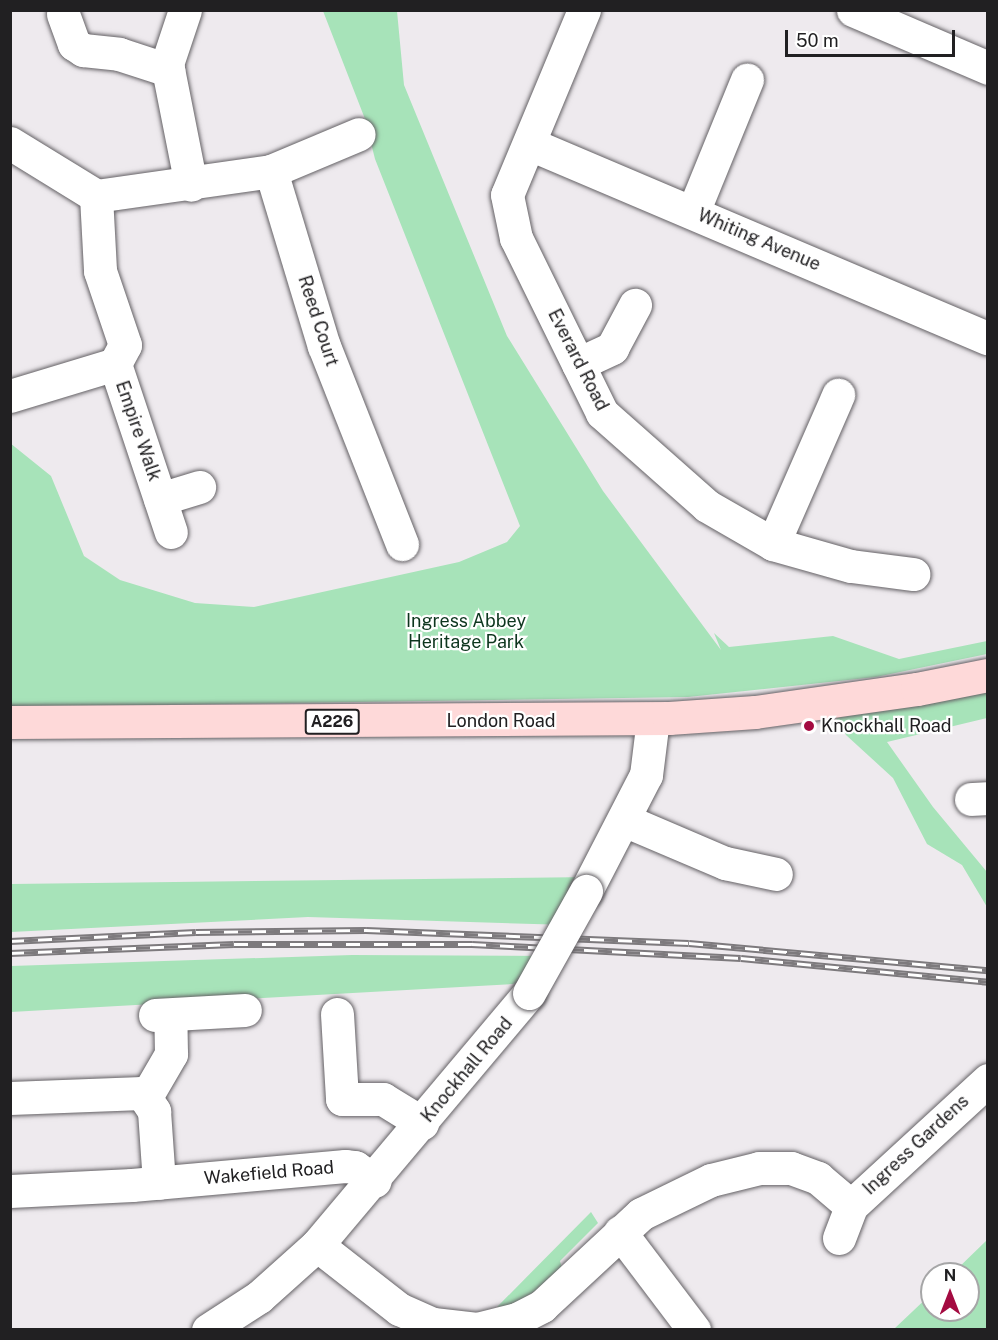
<!DOCTYPE html>
<style>
body{margin:0}
#map{position:relative;width:998px;height:1340px;overflow:hidden;background:#eeeaee;font-family:"Public Sans",sans-serif}
div>[style]{position:absolute}
.green>*{inset:0;background:#a7e3b9}
.roads{filter:drop-shadow(0 0 2px #646165) drop-shadow(0 0 2px #646165)}
.minor>*{height:33px;margin:-16.5px;padding:0 16.5px;transform-origin:16.5px;border-radius:16.5px;background:#fff}
.major>*{height:33px;margin:-16.5px;padding:0 16.5px;transform-origin:16.5px;border-radius:16.5px;background:#fed9d9}
.rail>*{height:7px;margin-top:-3.5px;transform-origin:0;background:repeating-linear-gradient(90deg,#fff 0 14px,#7d7a7d 0 28px);box-sizing:border-box;border-block:2px solid #7d7a7d}
.bridges{filter:drop-shadow(0 0 2px #646165) drop-shadow(0 0 2px #646165)}
.minor-bridge>*{height:33px;margin:-16.5px;padding:0 16.5px;transform-origin:16.5px;border-radius:16.5px;background:#fff}
.dots>*{width:16px;height:16px;translate:-50% -50%;box-sizing:border-box;border:3px solid #fff;border-radius:50%}
span{translate:-50% -50%;white-space:nowrap;text-align:center;line-height:1.15;-webkit-text-stroke:4.5px #fff;paint-order:stroke}
.shield-label span{padding:2px 4px;background:#fff;border:2px solid;border-radius:4px;-webkit-text-stroke-width:0}
.shield-label{font-size:16px;color:#212022;font-weight:700}
.street-label{font-size:18px;color:#212022}
.park-label{font-size:18px;color:#0d361e}
.poi-label{font-size:18px;color:#212022}
.left{translate:0 -50%;text-align:left}
.frame{position:absolute;inset:0;border:12px solid #212022;pointer-events:none}
.north{position:absolute;left:920px;top:1262px;width:60px;height:60px;box-sizing:border-box;background:#fff;border:2px solid #a6a6a7;border-radius:50%;rotate:0deg;font-size:16px;font-weight:700;line-height:24px;text-align:center;color:#212022}
.north::after{content:'';display:block;margin:auto;width:21px;height:27px;background:#a40b41;clip-path:polygon(50% 0,100% 100%,50% 72%,0 100%)}
.scale{position:absolute;left:785px;top:30px;width:170px;height:27px;box-sizing:border-box;border:3px solid #212022;border-top:0;padding-left:8px;font-size:18px;line-height:21px;white-space:nowrap;color:#212022;-webkit-text-stroke:4px #fff;paint-order:stroke}
</style>
<div id="map">
<div class="green">
<div style="clip-path:polygon(323px 11px,397px 11px,404px 85px,507px 336px,603px 491px,721px 650px,714px 633px,729px 647px,833px 636px,899px 659px,987px 641px,987px 654px,876px 677px,688px 697px,11px 707px,10px 443px,51px 476px,84px 556px,120px 580px,195px 603px,254px 607px,459px 562px,507px 542px,520px 526px,375px 159px,365px 119px)"></div>
<div style="clip-path:polygon(987px 690px,987px 718px,887px 742px,933px 807px,987px 872px,987px 907px,962px 865px,927px 844px,893px 778px,846px 735px,836px 718px)"></div>
<div style="clip-path:polygon(594px 877px,568px 925px,308px 917px,11px 932px,11px 884px)"></div>
<div style="clip-path:polygon(352px 955px,551px 956px,541px 973px,513px 984px,11px 1012px,11px 966px)"></div>
<div style="clip-path:polygon(591px 1212px,598px 1223px,560px 1261px,562px 1268px,539px 1289px,511px 1305px,497px 1307px)"></div>
<div style="clip-path:polygon(987px 1240px,987px 1329px,894px 1329px,932px 1293px,932px 1310px,968px 1310px,968px 1274px,952px 1274px)"></div>
</div>
<div class="roads">
<div class="minor">
<div style="left:185px;top:10px;width:57px;rotate:108.4deg"></div>
<div style="left:167px;top:64px;width:123px;rotate:78.8deg"></div>
<div style="left:584px;top:10px;width:200px;rotate:112.6deg"></div>
<div style="left:507px;top:195px;width:44px;rotate:78.2deg"></div>
<div style="left:516px;top:238px;width:195px;rotate:63.8deg"></div>
<div style="left:602px;top:413px;width:140px;rotate:41.5deg"></div>
<div style="left:707px;top:506px;width:76px;rotate:29.9deg"></div>
<div style="left:773px;top:544px;width:81px;rotate:15.8deg"></div>
<div style="left:851px;top:566px;width:63px;rotate:7.4deg"></div>
<div style="left:853px;top:10px;width:147px;rotate:23.2deg"></div>
<div style="left:63px;top:14px;width:32px;rotate:70deg"></div>
<div style="left:74px;top:44px;width:11px;rotate:34deg"></div>
<div style="left:83px;top:50px;width:36px;rotate:6deg"></div>
<div style="left:119px;top:54px;width:52px;rotate:18.1deg"></div>
<div style="left:10px;top:143px;width:101px;rotate:31.6deg"></div>
<div style="left:96px;top:196px;width:75px;rotate:86.9deg"></div>
<div style="left:100px;top:271px;width:78px;rotate:71.3deg"></div>
<div style="left:125px;top:345px;width:21px;rotate:118deg"></div>
<div style="left:115px;top:364px;width:177px;rotate:71.6deg"></div>
<div style="left:530px;top:144px;width:497px;rotate:23deg"></div>
<div style="left:271px;top:171px;width:95px;rotate:-22.8deg"></div>
<div style="left:96px;top:196px;width:177px;rotate:-8.1deg"></div>
<div style="left:271px;top:171px;width:183px;rotate:73.2deg"></div>
<div style="left:324px;top:346px;width:213px;rotate:68.5deg"></div>
<div style="left:693px;top:212px;width:143px;rotate:-67.8deg"></div>
<div style="left:578px;top:364px;width:38px;rotate:-25deg"></div>
<div style="left:612px;top:348px;width:49px;rotate:-61.9deg"></div>
<div style="left:10px;top:396px;width:110px;rotate:-16.9deg"></div>
<div style="left:160px;top:499px;width:41px;rotate:-17.1deg"></div>
<div style="left:773px;top:544px;width:163px;rotate:-66.4deg"></div>
<div style="left:971px;top:799px;width:17px;rotate:-3deg"></div>
<div style="left:624px;top:820px;width:110px;rotate:23.1deg"></div>
<div style="left:725px;top:863px;width:52px;rotate:12.2deg"></div>
<div style="left:586px;top:891px;width:131px;rotate:-62.7deg"></div>
<div style="left:646px;top:775px;width:56px;rotate:-82.9deg"></div>
<div style="left:337px;top:1014px;width:85px;rotate:86.6deg"></div>
<div style="left:342px;top:1099px;width:41px"></div>
<div style="left:383px;top:1099px;width:46px;rotate:31.6deg"></div>
<div style="left:155px;top:1015px;width:90px;rotate:-3.2deg"></div>
<div style="left:146px;top:1097px;width:50px;rotate:-59.8deg"></div>
<div style="left:171px;top:1054px;width:39px;rotate:-91deg"></div>
<div style="left:10px;top:1098px;width:132px;rotate:-2.2deg"></div>
<div style="left:142px;top:1093px;width:22px;rotate:56deg"></div>
<div style="left:154px;top:1111px;width:72px;rotate:86deg"></div>
<div style="left:10px;top:1191px;width:122px;rotate:-2.8deg"></div>
<div style="left:132px;top:1185px;width:214px;rotate:-5.1deg"></div>
<div style="left:345px;top:1166px;width:10px;rotate:6deg"></div>
<div style="left:355px;top:1167px;width:24px;rotate:35deg"></div>
<div style="left:620px;top:1232px;width:123px;rotate:52.9deg"></div>
<div style="left:839px;top:1238px;width:34px;rotate:-69deg"></div>
<div style="left:851px;top:1206px;width:186px;rotate:-42.6deg"></div>
<div style="left:317px;top:1245px;width:104px;rotate:38deg"></div>
<div style="left:399px;top:1309px;width:37px;rotate:24deg"></div>
<div style="left:433px;top:1324px;width:44px;rotate:6.5deg"></div>
<div style="left:477px;top:1329px;width:41px;rotate:-14deg"></div>
<div style="left:517px;top:1319px;width:28px;rotate:-27deg"></div>
<div style="left:542px;top:1306px;width:135px;rotate:-42.9deg"></div>
<div style="left:641px;top:1214px;width:78px;rotate:-25.9deg"></div>
<div style="left:711px;top:1180px;width:49px;rotate:-14deg"></div>
<div style="left:759px;top:1168px;width:32px"></div>
<div style="left:791px;top:1168px;width:29px;rotate:20deg"></div>
<div style="left:818px;top:1178px;width:43px;rotate:40.3deg"></div>
<div style="left:208px;top:1330px;width:61px;rotate:-32.9deg"></div>
<div style="left:259px;top:1297px;width:78px;rotate:-41.9deg"></div>
<div style="left:317px;top:1245px;width:329px;rotate:-49.9deg"></div>
</div>
<div class="major">
<div style="left:10px;top:722px;width:659px;rotate:-0.35deg"></div>
<div style="left:669px;top:718px;width:86px;rotate:-4deg"></div>
<div style="left:755px;top:712px;width:164px;rotate:-8.1deg"></div>
<div style="left:917px;top:689px;width:72px;rotate:-11.2deg"></div>
</div>
</div>
<div class="rail">
<div style="left:10px;top:941px;width:186px;rotate:-2.8deg"></div>
<div style="left:196px;top:932px;width:170px;rotate:-0.7deg"></div>
<div style="left:366px;top:930px;width:323px;rotate:2.3deg"></div>
<div style="left:689px;top:943px;width:300px;rotate:5.2deg"></div>
<div style="left:10px;top:953px;width:224px;rotate:-2.3deg"></div>
<div style="left:234px;top:944px;width:238px"></div>
<div style="left:472px;top:944px;width:269px;rotate:3deg"></div>
<div style="left:741px;top:958px;width:248px;rotate:5.5deg"></div>
</div>
<div class="bridges">
<div class="minor-bridge">
<div style="left:529px;top:993px;width:117px;rotate:-60.8deg"></div>
</div>
</div>
<div class="dots">
<div style="left:809px;top:726px;background:#a40b41"></div>
</div>
<div class="shield-label">
<span style="left:332px;top:722px">A226</span>
</div>
<div class="street-label">
<span style="left:759px;top:240px;rotate:23deg">Whiting Avenue</span>
<span style="left:318px;top:321px;rotate:72deg">Reed Court</span>
<span style="left:578px;top:360px;rotate:63deg">Everard Road</span>
<span style="left:138px;top:431px;rotate:71deg">Empire Walk</span>
<span style="left:501px;top:721px">London Road</span>
<span style="left:467px;top:1070px;rotate:-50deg">Knockhall Road</span>
<span style="left:916px;top:1145px;rotate:-43deg">Ingress Gardens</span>
<span style="left:269px;top:1173px;rotate:-5deg">Wakefield Road</span>
</div>
<div class="park-label">
<span style="left:466px;top:632px">Ingress Abbey<br>Heritage Park</span>
</div>
<div class="poi-label">
<span class="left" style="left:821px;top:726px">Knockhall Road</span>
</div>
<div class="frame"></div>
<div class="north">N</div>
<div class="scale">50 m</div>
</div>
